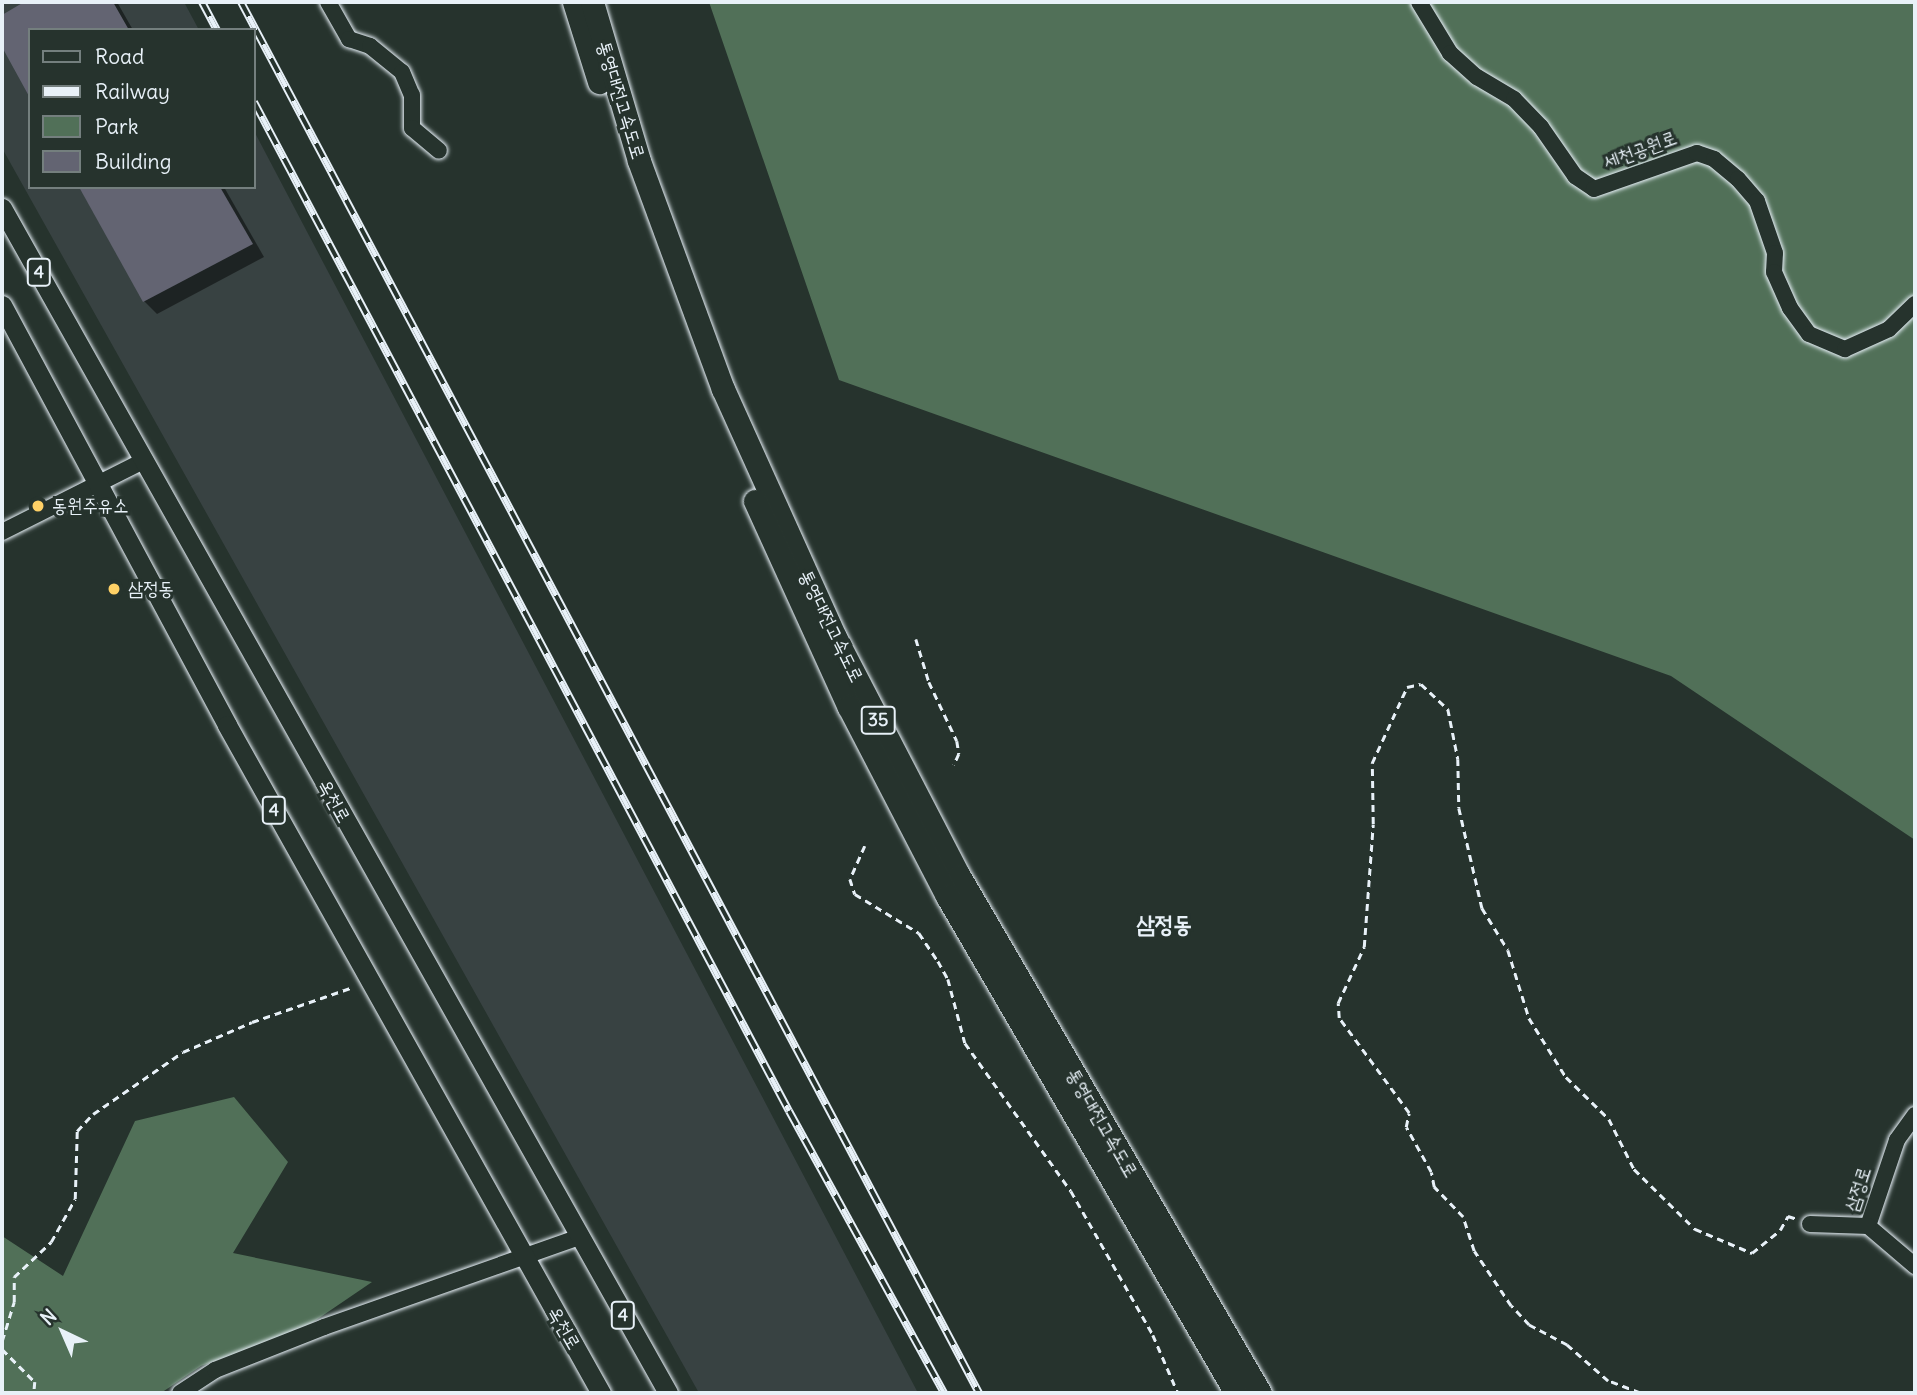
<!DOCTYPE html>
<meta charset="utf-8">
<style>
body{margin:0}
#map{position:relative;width:1917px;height:1395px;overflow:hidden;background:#26332d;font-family:Delius,"Poor Story",sans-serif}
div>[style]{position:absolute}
.built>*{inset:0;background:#384242}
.green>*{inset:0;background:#517058}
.shadow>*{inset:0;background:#0007}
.building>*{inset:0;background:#636472}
.path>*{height:2.5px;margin-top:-1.25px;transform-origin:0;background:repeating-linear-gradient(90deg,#e8f1f8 0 7px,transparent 0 12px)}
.roads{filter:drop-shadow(0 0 2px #e8f1f8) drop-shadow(0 0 2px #e8f1f8)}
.minor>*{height:16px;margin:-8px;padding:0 8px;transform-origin:8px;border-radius:8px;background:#26332d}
.major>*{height:19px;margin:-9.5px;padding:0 9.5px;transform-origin:9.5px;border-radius:9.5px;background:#26332d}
.highway>*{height:23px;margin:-11.5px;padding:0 11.5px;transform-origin:11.5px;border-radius:11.5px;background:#26332d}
.rail>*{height:8px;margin-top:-4px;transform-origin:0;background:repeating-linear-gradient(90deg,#26332d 0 16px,#e8f1f8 0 32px);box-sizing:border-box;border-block:2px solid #e8f1f8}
.dots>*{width:19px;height:19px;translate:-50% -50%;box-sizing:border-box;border:4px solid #26332d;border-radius:50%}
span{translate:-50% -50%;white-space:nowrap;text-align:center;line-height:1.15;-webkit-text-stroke:6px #26332d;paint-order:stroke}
.shield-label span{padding:2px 5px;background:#26332d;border:2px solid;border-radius:5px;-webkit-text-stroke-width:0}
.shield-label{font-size:18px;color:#e8f1f8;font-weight:700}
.street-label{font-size:19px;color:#e8f1f8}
.poi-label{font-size:19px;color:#e8f1f8}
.left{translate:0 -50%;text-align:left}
.quarter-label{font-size:23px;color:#e8f1f8;font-weight:700}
.frame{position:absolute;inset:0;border:4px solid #e8f1f8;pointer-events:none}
.legend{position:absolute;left:28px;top:28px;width:228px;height:161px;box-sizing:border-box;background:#26332d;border:2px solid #747f7e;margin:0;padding:9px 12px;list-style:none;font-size:21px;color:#e8f1f8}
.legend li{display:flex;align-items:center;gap:14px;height:35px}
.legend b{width:35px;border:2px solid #747f7e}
.north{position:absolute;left:28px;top:1297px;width:70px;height:70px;-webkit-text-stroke:5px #26332d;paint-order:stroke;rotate:316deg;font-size:19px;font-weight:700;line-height:28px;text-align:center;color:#e8f1f8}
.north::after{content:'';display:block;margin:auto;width:24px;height:32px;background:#e8f1f8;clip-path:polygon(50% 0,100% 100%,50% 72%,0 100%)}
</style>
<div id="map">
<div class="built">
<div style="clip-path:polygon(2px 2px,184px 2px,199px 30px,30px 30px,30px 187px,254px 187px,254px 131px,918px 1393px,699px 1393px,2px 148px)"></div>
</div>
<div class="green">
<div style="clip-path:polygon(709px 2px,1915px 2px,1915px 840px,1671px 676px,839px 380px)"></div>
<div style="clip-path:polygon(234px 1097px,288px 1162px,233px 1253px,372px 1282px,300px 1331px,201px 1366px,161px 1393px,2px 1393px,2px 1236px,63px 1276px,135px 1121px)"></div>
</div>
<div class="shadow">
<div style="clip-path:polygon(27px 2px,117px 2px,133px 30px,30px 30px,30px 94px,2px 43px,2px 17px)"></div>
<div style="clip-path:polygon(81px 187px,224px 187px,264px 257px,157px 314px,144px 301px)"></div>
</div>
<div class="building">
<div style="clip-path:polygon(24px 2px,113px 2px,129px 30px,30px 30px,30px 98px,2px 47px,2px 15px)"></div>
<div style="clip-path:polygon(79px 187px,220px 187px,253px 244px,143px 302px)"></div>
</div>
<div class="path">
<div style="left:916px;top:639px;width:45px;rotate:73.2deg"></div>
<div style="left:929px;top:682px;width:65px;rotate:64.6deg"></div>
<div style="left:957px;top:741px;width:13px;rotate:81deg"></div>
<div style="left:959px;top:754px;width:12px;rotate:114deg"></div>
<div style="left:865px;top:846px;width:36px;rotate:114deg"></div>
<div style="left:850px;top:879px;width:16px;rotate:72deg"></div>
<div style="left:855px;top:894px;width:75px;rotate:31.4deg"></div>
<div style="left:919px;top:933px;width:34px;rotate:56deg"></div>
<div style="left:938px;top:961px;width:21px;rotate:61deg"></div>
<div style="left:948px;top:979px;width:66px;rotate:75.1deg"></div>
<div style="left:965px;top:1043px;width:182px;rotate:54.4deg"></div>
<div style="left:1071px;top:1191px;width:166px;rotate:60.3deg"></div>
<div style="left:1153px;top:1335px;width:63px;rotate:66.7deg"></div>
<div style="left:2px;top:1341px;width:41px;rotate:-72.9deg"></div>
<div style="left:14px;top:1302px;width:25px;rotate:-90deg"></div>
<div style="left:14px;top:1277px;width:51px;rotate:-43.4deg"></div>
<div style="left:51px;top:1242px;width:49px;rotate:-60.8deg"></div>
<div style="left:75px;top:1199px;width:68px;rotate:-88.3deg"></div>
<div style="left:77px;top:1131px;width:23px;rotate:-47deg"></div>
<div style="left:93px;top:1114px;width:109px;rotate:-34.6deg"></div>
<div style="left:183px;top:1052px;width:75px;rotate:-23.5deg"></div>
<div style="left:252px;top:1022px;width:107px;rotate:-19.1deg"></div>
<div style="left:2px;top:1349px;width:47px;rotate:45deg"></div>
<div style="left:35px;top:1382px;width:11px;rotate:95deg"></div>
<div style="left:1640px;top:1393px;width:34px;rotate:-159deg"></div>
<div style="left:1608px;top:1381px;width:55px;rotate:-138.7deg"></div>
<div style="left:1567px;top:1345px;width:43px;rotate:-152.2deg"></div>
<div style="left:1529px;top:1325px;width:26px;rotate:-133deg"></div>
<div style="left:1511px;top:1306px;width:66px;rotate:-123.9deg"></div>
<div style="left:1474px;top:1251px;width:36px;rotate:-108deg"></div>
<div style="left:1463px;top:1217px;width:42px;rotate:-134deg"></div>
<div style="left:1434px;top:1187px;width:15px;rotate:-101deg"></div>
<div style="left:1431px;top:1172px;width:51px;rotate:-119.1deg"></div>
<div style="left:1406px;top:1127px;width:14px;rotate:-78deg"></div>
<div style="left:1409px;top:1113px;width:118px;rotate:-126.4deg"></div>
<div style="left:1339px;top:1018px;width:15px;rotate:-94deg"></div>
<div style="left:1338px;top:1003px;width:62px;rotate:-65.1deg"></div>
<div style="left:1364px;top:947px;width:123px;rotate:-85.8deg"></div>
<div style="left:1373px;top:824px;width:61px;rotate:-90.9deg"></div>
<div style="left:1372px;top:763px;width:84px;rotate:-65.3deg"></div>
<div style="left:1407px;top:687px;width:14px;rotate:-12deg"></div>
<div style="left:1421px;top:684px;width:37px;rotate:43deg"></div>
<div style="left:1448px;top:709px;width:51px;rotate:78.7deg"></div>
<div style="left:1458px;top:759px;width:49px;rotate:88.8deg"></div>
<div style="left:1459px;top:808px;width:103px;rotate:77deg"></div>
<div style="left:1482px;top:908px;width:49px;rotate:58.2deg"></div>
<div style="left:1508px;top:950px;width:71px;rotate:72.8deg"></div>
<div style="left:1529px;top:1018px;width:70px;rotate:57.9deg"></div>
<div style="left:1566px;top:1077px;width:60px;rotate:44.3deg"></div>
<div style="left:1609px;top:1119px;width:56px;rotate:63.4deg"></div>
<div style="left:1634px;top:1169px;width:86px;rotate:44.5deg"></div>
<div style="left:1695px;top:1229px;width:62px;rotate:22.8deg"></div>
<div style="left:1752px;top:1253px;width:36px;rotate:-39deg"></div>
<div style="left:1780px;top:1230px;width:16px;rotate:-60deg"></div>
<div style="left:1788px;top:1216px;width:9px;rotate:18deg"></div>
</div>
<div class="roads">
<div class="minor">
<div style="left:328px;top:2px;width:43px;rotate:60.4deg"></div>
<div style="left:349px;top:39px;width:22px;rotate:18deg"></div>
<div style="left:370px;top:46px;width:41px;rotate:39.1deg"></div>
<div style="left:402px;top:72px;width:25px;rotate:67deg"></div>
<div style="left:412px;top:95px;width:33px;rotate:90deg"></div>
<div style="left:412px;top:128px;width:35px;rotate:40deg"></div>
<div style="left:1419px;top:2px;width:60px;rotate:58.7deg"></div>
<div style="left:1450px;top:53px;width:36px;rotate:42deg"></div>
<div style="left:1477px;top:77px;width:43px;rotate:30.7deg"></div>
<div style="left:1514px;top:99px;width:39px;rotate:46deg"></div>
<div style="left:1541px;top:127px;width:60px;rotate:55.2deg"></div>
<div style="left:1575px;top:176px;width:23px;rotate:34deg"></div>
<div style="left:1594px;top:189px;width:109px;rotate:-19.3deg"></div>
<div style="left:1697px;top:153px;width:18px;rotate:19deg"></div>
<div style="left:1714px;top:159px;width:31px;rotate:40deg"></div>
<div style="left:1738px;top:179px;width:29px;rotate:49deg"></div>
<div style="left:1757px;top:201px;width:55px;rotate:70.9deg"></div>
<div style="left:1775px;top:253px;width:19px;rotate:93deg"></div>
<div style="left:1774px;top:272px;width:39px;rotate:66deg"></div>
<div style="left:1790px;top:308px;width:32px;rotate:54deg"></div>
<div style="left:1809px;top:334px;width:39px;rotate:23deg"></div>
<div style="left:1845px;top:349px;width:48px;rotate:-24.4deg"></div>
<div style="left:1889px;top:329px;width:36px;rotate:-44deg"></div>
<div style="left:2px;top:532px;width:160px;rotate:-26.7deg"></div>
<div style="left:1915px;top:1115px;width:31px;rotate:126deg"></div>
<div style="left:1897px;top:1140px;width:91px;rotate:108.6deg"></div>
<div style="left:1868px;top:1226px;width:62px;rotate:40.4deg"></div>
<div style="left:1810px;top:1224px;width:58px;rotate:2deg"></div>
<div style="left:180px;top:1393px;width:42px;rotate:-33.3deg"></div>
<div style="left:215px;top:1370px;width:117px;rotate:-21.5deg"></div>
<div style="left:324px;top:1327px;width:270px;rotate:-19.4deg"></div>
</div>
<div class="major">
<div style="left:2px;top:208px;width:1359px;rotate:60.66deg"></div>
<div style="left:2px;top:305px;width:476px;rotate:61.8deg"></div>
<div style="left:227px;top:725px;width:766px;rotate:60.76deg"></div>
</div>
<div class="highway">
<div style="left:574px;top:2px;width:84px;rotate:72.6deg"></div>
<div style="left:592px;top:2px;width:166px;rotate:73.5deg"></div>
<div style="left:639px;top:161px;width:243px;rotate:69.8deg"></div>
<div style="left:723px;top:389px;width:272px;rotate:65.7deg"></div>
<div style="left:835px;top:637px;width:269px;rotate:62.6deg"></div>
<div style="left:959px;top:876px;width:598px;rotate:59.79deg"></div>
<div style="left:755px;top:501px;width:226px;rotate:65.5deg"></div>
<div style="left:849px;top:707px;width:213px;rotate:62.6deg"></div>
<div style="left:947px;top:896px;width:575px;rotate:59.82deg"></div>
</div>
</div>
<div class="rail">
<div style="left:202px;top:2px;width:32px;rotate:62deg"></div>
<div style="left:241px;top:2px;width:1575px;rotate:62.05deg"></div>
<div style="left:254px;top:102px;width:1142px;rotate:62.07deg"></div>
<div style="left:789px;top:1111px;width:322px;rotate:61.2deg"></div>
</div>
<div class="dots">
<div style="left:38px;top:506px;background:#ffd166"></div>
<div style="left:114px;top:589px;background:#ffd166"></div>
</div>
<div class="shield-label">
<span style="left:39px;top:272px">4</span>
<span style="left:878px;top:720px">35</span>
<span style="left:274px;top:810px">4</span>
<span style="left:623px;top:1315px">4</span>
</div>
<div class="street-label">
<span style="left:621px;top:100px;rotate:73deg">통영대전고속도로</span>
<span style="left:1640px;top:150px;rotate:-20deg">세천공원로</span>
<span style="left:831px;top:626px;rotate:64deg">통영대전고속도로</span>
<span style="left:334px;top:801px;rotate:61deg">옥천로</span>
<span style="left:1102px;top:1123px;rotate:60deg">통영대전고속도로</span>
<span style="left:1858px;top:1189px;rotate:-72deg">삼정로</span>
<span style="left:564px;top:1328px;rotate:60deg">옥천로</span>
</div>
<div class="poi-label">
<span class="left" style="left:52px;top:506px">동원주유소</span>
<span class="left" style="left:128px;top:589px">삼정동</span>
</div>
<div class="quarter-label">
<span style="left:1164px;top:924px">삼정동</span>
</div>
<div class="frame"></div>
<ul class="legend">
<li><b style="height:9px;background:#26332d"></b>Road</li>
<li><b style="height:9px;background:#e8f1f8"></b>Railway</li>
<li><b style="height:19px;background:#517058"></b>Park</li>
<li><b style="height:19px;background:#636472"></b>Building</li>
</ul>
<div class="north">N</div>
</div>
